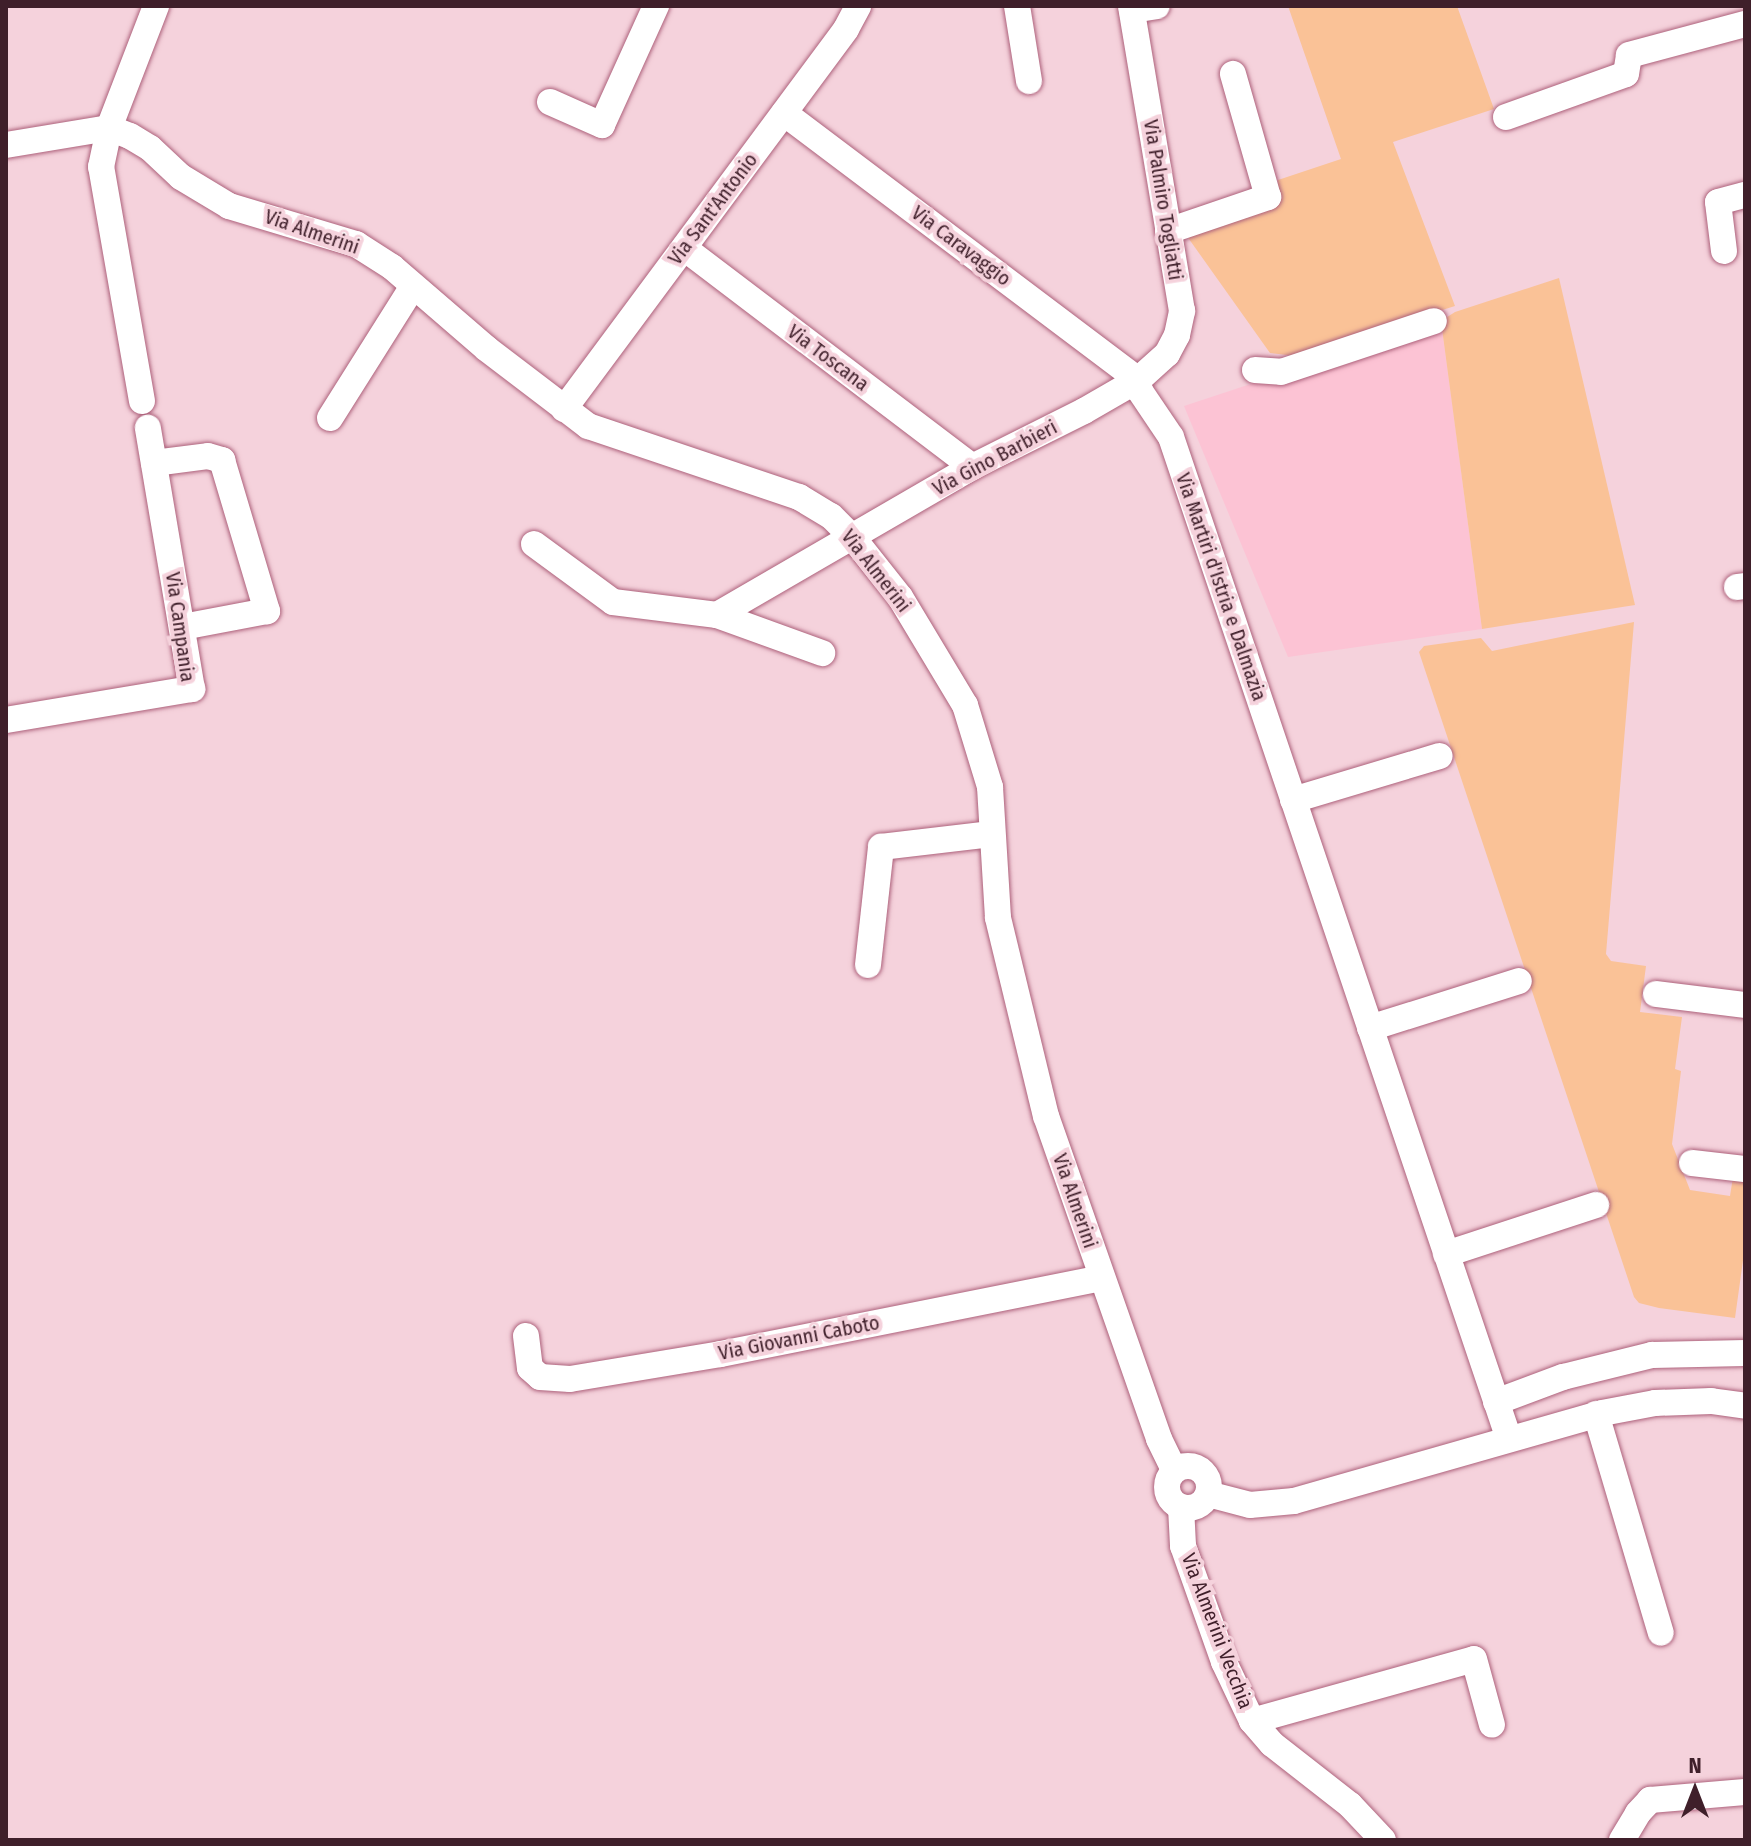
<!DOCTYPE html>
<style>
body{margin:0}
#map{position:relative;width:1751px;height:1846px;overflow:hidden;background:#f5d2dc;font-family:"Fira Sans Condensed",sans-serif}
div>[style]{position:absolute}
.built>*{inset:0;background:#fcc3d4}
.green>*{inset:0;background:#fac297}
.roads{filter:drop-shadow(0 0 2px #ad617b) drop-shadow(0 0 2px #ad617b)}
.minor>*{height:26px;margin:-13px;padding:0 13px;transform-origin:13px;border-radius:13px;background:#fff}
.minor>.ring{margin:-13px;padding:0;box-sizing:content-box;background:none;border:26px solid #fff;border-radius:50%}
span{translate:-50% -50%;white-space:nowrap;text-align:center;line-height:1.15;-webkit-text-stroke:8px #f5d2dc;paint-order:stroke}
.street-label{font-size:20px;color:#3f1f2a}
.frame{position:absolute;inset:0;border:8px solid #3f1f2a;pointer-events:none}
.north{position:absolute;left:1655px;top:1750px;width:80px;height:80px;-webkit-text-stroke:6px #f5d2dc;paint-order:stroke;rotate:0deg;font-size:22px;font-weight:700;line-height:32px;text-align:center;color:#3f1f2a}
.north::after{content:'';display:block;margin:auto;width:28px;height:36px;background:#3f1f2a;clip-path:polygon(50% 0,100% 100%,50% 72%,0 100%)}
</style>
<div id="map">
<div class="built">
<div style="clip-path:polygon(1441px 321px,1482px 629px,1288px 657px,1184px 406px)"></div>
</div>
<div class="green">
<div style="clip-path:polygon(1288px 6px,1457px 6px,1494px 109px,1393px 142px,1455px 306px,1295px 356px,1270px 353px,1184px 232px,1277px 190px,1278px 180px,1341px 159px)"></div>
<div style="clip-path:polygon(1559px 278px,1635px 605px,1482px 629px,1441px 321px,1455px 312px)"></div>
<div style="clip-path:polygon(1634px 622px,1606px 954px,1611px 961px,1646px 966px,1640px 1012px,1682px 1017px,1675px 1069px,1681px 1071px,1672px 1144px,1690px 1190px,1730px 1196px,1733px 1177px,1745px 1179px,1745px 1246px,1735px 1318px,1659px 1308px,1639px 1303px,1634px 1297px,1419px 652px,1424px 646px,1481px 638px,1492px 651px)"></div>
</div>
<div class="roads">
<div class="minor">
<div style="left:1017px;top:6px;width:76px;rotate:80.9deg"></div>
<div style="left:1132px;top:10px;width:25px;rotate:-9deg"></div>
<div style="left:550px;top:102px;width:57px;rotate:23.9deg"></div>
<div style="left:602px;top:125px;width:131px;rotate:-65.6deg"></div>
<div style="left:784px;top:113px;width:443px;rotate:37deg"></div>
<div style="left:1506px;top:117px;width:127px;rotate:-19.7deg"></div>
<div style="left:1626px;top:74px;width:19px;rotate:-81deg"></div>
<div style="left:1629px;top:55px;width:120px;rotate:-15deg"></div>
<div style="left:6px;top:145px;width:104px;rotate:-9.4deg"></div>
<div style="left:109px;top:128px;width:22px;rotate:21deg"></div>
<div style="left:130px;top:136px;width:23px;rotate:31deg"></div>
<div style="left:150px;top:148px;width:42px;rotate:43.1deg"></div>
<div style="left:181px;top:177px;width:56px;rotate:31.1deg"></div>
<div style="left:229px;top:206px;width:133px;rotate:16.7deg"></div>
<div style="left:356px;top:244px;width:43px;rotate:32.6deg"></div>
<div style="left:392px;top:267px;width:125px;rotate:40.8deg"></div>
<div style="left:487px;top:349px;width:127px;rotate:37.3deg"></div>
<div style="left:588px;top:426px;width:223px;rotate:18.6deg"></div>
<div style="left:799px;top:497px;width:37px;rotate:31deg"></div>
<div style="left:831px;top:516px;width:33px;rotate:45deg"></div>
<div style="left:854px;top:539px;width:74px;rotate:51.6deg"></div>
<div style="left:900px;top:597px;width:126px;rotate:59deg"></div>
<div style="left:965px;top:705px;width:86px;rotate:73deg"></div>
<div style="left:990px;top:787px;width:131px;rotate:86.5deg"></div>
<div style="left:998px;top:918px;width:204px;rotate:76.4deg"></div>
<div style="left:1046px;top:1116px;width:342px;rotate:70.7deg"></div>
<div style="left:1159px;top:1439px;width:34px;rotate:64deg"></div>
<div style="left:1168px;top:231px;width:106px;rotate:-18.8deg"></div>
<div style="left:1268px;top:197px;width:128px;rotate:-105.9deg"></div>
<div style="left:684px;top:248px;width:362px;rotate:37.2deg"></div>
<div style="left:1724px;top:251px;width:49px;rotate:-97deg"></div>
<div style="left:1718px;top:202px;width:28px;rotate:-15deg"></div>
<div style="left:1255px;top:370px;width:26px;rotate:4deg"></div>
<div style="left:1281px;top:372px;width:161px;rotate:-18.4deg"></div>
<div style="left:1138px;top:380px;width:11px;rotate:80deg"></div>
<div style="left:1140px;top:391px;width:55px;rotate:56deg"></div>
<div style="left:1171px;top:437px;width:1057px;rotate:71.36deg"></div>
<div style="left:142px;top:401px;width:238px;rotate:-99.9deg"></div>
<div style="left:101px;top:167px;width:40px;rotate:-78deg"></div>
<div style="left:109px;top:128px;width:131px;rotate:-68.9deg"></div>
<div style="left:564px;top:409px;width:473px;rotate:-53.4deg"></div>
<div style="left:846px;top:29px;width:26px;rotate:-62deg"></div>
<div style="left:330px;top:418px;width:156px;rotate:-57.8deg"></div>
<div style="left:154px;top:463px;width:54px;rotate:-7.4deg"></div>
<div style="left:208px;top:456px;width:15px;rotate:16deg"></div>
<div style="left:222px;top:460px;width:158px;rotate:73.4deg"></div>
<div style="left:267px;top:611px;width:86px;rotate:169.3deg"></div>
<div style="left:534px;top:544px;width:98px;rotate:36.3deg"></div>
<div style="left:613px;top:602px;width:105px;rotate:7.1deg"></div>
<div style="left:717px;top:615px;width:295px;rotate:-30.1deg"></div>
<div style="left:972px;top:467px;width:125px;rotate:-26.6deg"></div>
<div style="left:1084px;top:411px;width:62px;rotate:-29.9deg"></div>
<div style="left:1138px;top:380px;width:39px;rotate:-42deg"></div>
<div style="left:1167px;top:354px;width:21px;rotate:-62deg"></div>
<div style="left:1177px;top:335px;width:25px;rotate:-78deg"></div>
<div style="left:1182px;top:311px;width:309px;rotate:-99.5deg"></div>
<div style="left:1737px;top:587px;width:8px;rotate:-7deg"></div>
<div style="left:717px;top:615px;width:112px;rotate:19.9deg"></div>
<div style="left:6px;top:720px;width:189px;rotate:-9.5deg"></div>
<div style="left:192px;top:689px;width:265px;rotate:-99.6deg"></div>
<div style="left:1293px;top:800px;width:153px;rotate:-16.7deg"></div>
<div style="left:868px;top:965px;width:119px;rotate:-83.7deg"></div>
<div style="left:881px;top:847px;width:111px;rotate:-6.7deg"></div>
<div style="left:1656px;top:994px;width:90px;rotate:7deg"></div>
<div style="left:1370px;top:1028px;width:156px;rotate:-17.5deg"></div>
<div style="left:1692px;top:1163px;width:53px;rotate:6.5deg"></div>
<div style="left:1446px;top:1254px;width:158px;rotate:-18.1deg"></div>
<div style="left:526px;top:1336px;width:32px;rotate:83deg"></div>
<div style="left:530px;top:1368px;width:13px;rotate:42deg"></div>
<div style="left:540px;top:1377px;width:30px;rotate:4deg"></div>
<div style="left:570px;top:1379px;width:153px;rotate:-9.4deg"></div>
<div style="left:721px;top:1354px;width:388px;rotate:-11.3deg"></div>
<div style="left:1496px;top:1402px;width:72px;rotate:-20.5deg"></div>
<div style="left:1563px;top:1377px;width:92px;rotate:-13.9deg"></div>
<div style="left:1652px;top:1355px;width:93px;rotate:-1.2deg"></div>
<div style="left:1596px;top:1414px;width:228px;rotate:73.5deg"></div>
<div class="ring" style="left:1167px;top:1466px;width:16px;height:16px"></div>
<div style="left:1208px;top:1494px;width:43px;rotate:14.7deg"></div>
<div style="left:1250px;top:1505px;width:44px;rotate:-5.2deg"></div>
<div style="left:1294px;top:1501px;width:320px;rotate:-15.9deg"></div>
<div style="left:1602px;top:1413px;width:54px;rotate:-10.7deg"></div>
<div style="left:1655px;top:1403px;width:56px;rotate:-2deg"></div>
<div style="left:1711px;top:1401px;width:34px;rotate:8deg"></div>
<div style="left:1181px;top:1507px;width:39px;rotate:87deg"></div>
<div style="left:1183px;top:1546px;width:123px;rotate:70.5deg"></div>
<div style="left:1224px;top:1662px;width:65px;rotate:64.6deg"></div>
<div style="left:1252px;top:1721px;width:30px;rotate:49deg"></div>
<div style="left:1272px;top:1744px;width:99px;rotate:38deg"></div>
<div style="left:1350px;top:1805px;width:48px;rotate:46.7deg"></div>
<div style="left:1252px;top:1721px;width:230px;rotate:-15.6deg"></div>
<div style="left:1474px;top:1659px;width:68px;rotate:74.7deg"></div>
<div style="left:1622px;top:1840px;width:31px;rotate:-59deg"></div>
<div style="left:1638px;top:1813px;width:18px;rotate:-47deg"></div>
<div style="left:1650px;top:1800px;width:95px;rotate:-4.8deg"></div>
</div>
</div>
<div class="street-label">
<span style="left:1163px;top:200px;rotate:81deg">Via Palmiro Togliatti</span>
<span style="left:713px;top:209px;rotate:-53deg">Via Sant'Antonio</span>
<span style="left:312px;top:232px;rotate:19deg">Via Almerini</span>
<span style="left:961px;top:246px;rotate:37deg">Via Caravaggio</span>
<span style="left:828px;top:358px;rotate:37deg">Via Toscana</span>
<span style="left:995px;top:458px;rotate:-28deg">Via Gino Barbieri</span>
<span style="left:876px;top:571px;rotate:52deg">Via Almerini</span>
<span style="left:1221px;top:587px;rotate:71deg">Via Martiri d'Istria e Dalmazia</span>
<span style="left:180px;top:627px;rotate:82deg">Via Campania</span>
<span style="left:1075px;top:1201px;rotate:71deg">Via Almerini</span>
<span style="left:799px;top:1338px;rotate:-11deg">Via Giovanni Caboto</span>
<span style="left:1217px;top:1631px;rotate:69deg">Via Almerini Vecchia</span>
</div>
<div class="frame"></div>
<div class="north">N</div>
</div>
